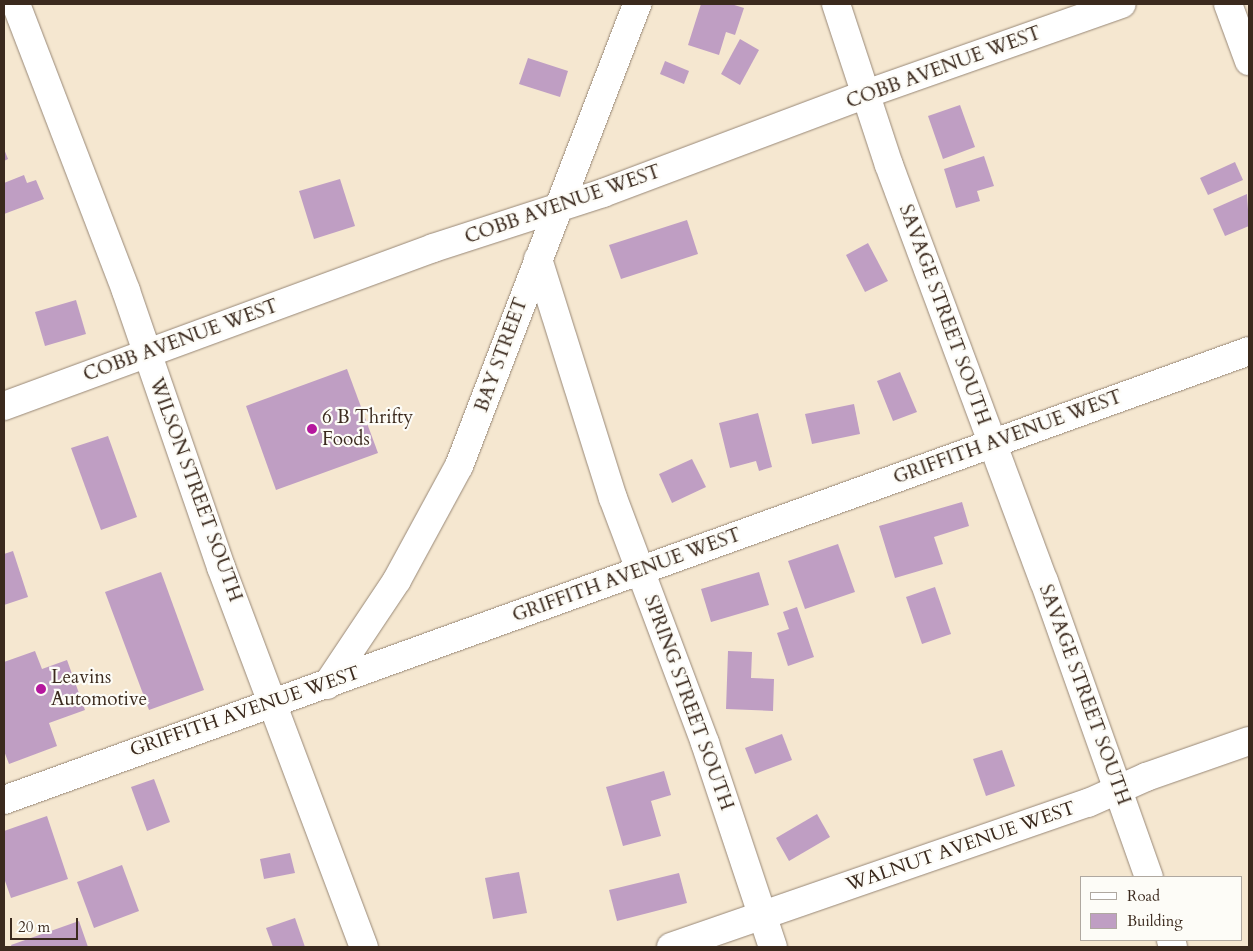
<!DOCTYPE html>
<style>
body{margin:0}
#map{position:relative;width:1253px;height:951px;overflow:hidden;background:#f5e7d0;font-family:Cardo,serif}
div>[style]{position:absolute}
.building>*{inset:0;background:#bf9ec3}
.roads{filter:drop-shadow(0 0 1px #988877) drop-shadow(0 0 1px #988877)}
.minor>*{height:28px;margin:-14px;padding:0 14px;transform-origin:14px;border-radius:14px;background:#fff}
.dots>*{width:14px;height:14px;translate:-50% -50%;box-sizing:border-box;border:2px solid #fdfcf7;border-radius:50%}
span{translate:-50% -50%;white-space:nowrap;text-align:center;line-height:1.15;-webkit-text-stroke:4.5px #fdfcf7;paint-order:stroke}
.street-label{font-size:19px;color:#3b2a1e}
.poi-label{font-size:19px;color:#3b2a1e}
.left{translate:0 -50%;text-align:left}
.frame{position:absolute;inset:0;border:5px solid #3b2a1e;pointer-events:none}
.legend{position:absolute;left:1080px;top:876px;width:162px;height:65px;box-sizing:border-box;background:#fdfcf7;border:1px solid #afa8a0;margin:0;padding:6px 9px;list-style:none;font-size:15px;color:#3b2a1e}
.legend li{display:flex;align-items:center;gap:10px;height:25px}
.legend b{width:25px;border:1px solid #afa8a0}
.scale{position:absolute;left:10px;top:918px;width:68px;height:22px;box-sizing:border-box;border:2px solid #3b2a1e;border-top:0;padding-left:6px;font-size:15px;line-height:18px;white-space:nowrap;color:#3b2a1e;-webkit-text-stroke:4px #fdfcf7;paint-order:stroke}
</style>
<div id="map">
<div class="building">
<div style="clip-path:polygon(701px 4px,731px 4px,744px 8px,735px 35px,726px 32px,719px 55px,688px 45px)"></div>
<div style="clip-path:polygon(740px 39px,759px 50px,740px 85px,721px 74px)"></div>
<div style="clip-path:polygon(528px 58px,568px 71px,560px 97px,519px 84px)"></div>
<div style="clip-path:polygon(665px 61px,689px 71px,684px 84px,660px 74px)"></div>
<div style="clip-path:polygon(960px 105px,975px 147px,943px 159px,928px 116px)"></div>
<div style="clip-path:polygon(4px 149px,8px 159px,4px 161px)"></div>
<div style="clip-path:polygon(984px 156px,994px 186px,977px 191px,980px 201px,956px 208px,944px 169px)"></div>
<div style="clip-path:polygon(1235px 162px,1243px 180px,1208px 195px,1200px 178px)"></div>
<div style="clip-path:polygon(24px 175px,27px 183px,36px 180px,44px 199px,4px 214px,4px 183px)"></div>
<div style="clip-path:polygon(340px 179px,355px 226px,314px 239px,299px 191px)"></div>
<div style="clip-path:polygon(1247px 194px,1249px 226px,1225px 236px,1213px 209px)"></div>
<div style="clip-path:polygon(687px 220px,698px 254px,621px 279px,609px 245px)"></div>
<div style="clip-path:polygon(868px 243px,888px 281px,865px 292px,846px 255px)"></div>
<div style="clip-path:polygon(76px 300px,86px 334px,45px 346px,35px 312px)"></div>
<div style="clip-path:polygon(347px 369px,378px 453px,276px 490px,246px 406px)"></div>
<div style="clip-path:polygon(900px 372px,917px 412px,893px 421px,877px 381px)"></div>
<div style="clip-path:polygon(854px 404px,860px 434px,812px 444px,805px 414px)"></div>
<div style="clip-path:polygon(758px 413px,772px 467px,759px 471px,756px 461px,730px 468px,719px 423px)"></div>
<div style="clip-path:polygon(108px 436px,137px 517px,101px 530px,71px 448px)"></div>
<div style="clip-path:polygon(692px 459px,706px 487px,672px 503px,659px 474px)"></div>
<div style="clip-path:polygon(962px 502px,969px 526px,934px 537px,943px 564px,895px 578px,879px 526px)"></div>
<div style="clip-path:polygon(838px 544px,855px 592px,805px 609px,788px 561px)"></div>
<div style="clip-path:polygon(13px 551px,28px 597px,4px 605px,4px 554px)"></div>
<div style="clip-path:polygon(161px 572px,204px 690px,149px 710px,105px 592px)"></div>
<div style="clip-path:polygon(759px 572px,769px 605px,711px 622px,701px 589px)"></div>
<div style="clip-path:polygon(935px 587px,951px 634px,922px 644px,906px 597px)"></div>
<div style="clip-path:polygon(797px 607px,814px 657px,788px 666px,777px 633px,789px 629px,783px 612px)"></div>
<div style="clip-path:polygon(35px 651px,42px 669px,67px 660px,85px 710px,49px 723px,57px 746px,9px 764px,4px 751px,4px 662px)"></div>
<div style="clip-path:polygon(728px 651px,752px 652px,751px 678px,774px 679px,773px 711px,726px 709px)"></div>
<div style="clip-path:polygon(782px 734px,792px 760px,755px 774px,745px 748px)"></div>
<div style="clip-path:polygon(1002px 750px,1015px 786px,986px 796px,973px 759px)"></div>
<div style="clip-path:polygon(664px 771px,671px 795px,651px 801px,661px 836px,623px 846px,606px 787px)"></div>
<div style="clip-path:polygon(154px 779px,170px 822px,147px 831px,131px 787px)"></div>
<div style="clip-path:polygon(817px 814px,830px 837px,789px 861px,776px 838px)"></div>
<div style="clip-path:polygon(47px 816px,68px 879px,11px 898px,4px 878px,4px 831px)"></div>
<div style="clip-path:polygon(290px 853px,295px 873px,264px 879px,260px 859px)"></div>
<div style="clip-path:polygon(122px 865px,139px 911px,94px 928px,77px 882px)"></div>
<div style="clip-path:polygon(519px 872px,527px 913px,493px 919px,485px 878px)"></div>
<div style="clip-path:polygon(679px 873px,687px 903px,617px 921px,609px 890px)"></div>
<div style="clip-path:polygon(295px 918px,305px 947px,273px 947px,266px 928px)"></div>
<div style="clip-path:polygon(79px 921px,88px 947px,12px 947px,11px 945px)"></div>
</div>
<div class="roads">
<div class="minor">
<div style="left:16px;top:4px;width:307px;rotate:69deg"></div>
<div style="left:126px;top:291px;width:292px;rotate:71deg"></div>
<div style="left:221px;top:567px;width:406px;rotate:69.4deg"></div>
<div style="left:836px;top:4px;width:169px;rotate:71.8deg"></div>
<div style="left:889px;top:165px;width:444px;rotate:69.6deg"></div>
<div style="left:1044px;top:581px;width:314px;rotate:70.5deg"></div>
<div style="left:1228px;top:4px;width:61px;rotate:69.8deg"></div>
<div style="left:538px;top:259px;width:250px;rotate:72.6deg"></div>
<div style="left:613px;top:498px;width:262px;rotate:69.4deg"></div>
<div style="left:705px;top:743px;width:215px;rotate:71.6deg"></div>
<div style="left:4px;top:406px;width:457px;rotate:-20.2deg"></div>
<div style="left:433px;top:248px;width:179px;rotate:-17.9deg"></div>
<div style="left:603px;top:193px;width:281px;rotate:-20.6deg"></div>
<div style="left:866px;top:94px;width:271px;rotate:-19.4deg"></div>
<div style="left:327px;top:685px;width:126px;rotate:-56.3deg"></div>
<div style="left:397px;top:580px;width:130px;rotate:-61.5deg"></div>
<div style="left:459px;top:466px;width:495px;rotate:-68.9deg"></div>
<div style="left:4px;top:800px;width:1323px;rotate:-19.83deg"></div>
<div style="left:1171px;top:940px;width:7px;rotate:74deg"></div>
<div style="left:671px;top:947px;width:441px;rotate:-19.1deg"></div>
<div style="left:1088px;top:803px;width:64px;rotate:-24.1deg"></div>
<div style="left:1146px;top:777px;width:109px;rotate:-19.3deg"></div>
</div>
</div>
<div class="dots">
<div style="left:312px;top:429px;background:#b5179e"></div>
<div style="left:41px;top:689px;background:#b5179e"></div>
</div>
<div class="street-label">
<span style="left:944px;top:68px;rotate:-20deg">COBB AVENUE WEST</span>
<span style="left:563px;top:205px;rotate:-19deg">COBB AVENUE WEST</span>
<span style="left:944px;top:315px;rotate:70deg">SAVAGE STREET SOUTH</span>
<span style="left:181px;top:341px;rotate:-20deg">COBB AVENUE WEST</span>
<span style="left:502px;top:355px;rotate:-70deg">BAY STREET</span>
<span style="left:1008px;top:438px;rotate:-20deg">GRIFFITH AVENUE WEST</span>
<span style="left:195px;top:490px;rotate:70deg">WILSON STREET SOUTH</span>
<span style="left:627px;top:576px;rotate:-20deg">GRIFFITH AVENUE WEST</span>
<span style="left:1084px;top:695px;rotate:70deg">SAVAGE STREET SOUTH</span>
<span style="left:688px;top:703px;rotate:70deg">SPRING STREET SOUTH</span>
<span style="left:245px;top:712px;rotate:-19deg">GRIFFITH AVENUE WEST</span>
<span style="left:961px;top:847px;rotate:-19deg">WALNUT AVENUE WEST</span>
</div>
<div class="poi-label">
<span class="left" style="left:322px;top:429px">6 B Thrifty<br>Foods</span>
<span class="left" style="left:51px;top:689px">Leavins<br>Automotive</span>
</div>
<div class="frame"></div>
<ul class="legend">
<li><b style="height:6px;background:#fff"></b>Road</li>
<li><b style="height:14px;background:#bf9ec3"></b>Building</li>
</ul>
<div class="scale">20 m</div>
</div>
